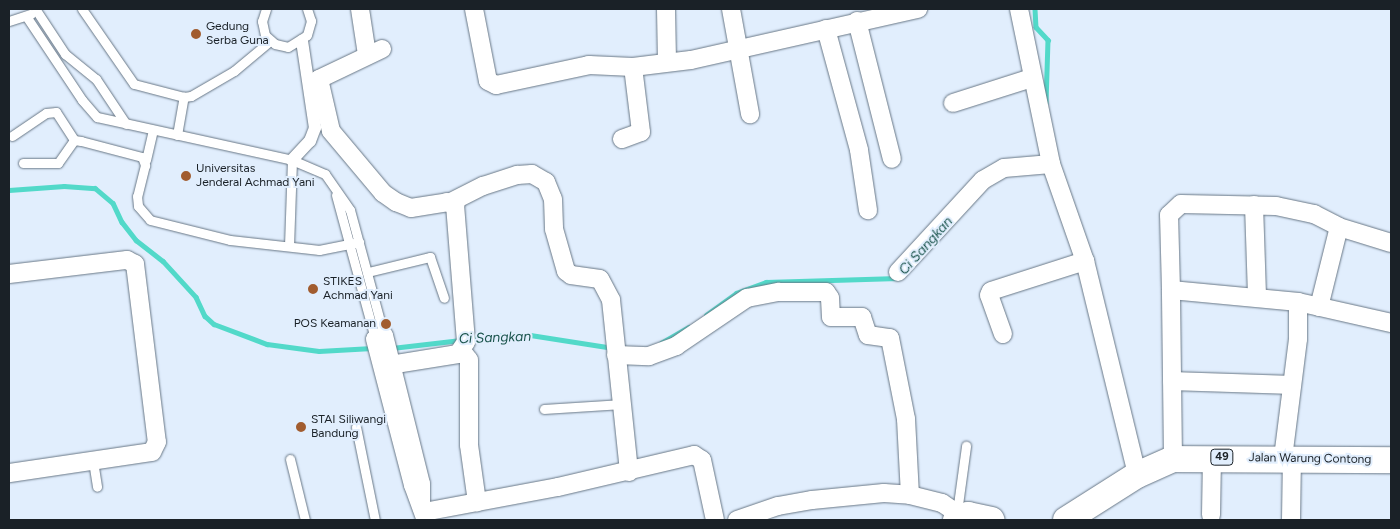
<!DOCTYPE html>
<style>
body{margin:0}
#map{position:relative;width:1400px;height:529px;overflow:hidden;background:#e1eefd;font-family:Figtree,sans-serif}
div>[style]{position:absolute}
.stream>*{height:4.5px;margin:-2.25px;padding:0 2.25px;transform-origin:2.25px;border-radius:2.25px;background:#52d9c9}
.roads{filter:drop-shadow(0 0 1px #687786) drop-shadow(0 0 1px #687786)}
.service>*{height:9px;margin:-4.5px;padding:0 4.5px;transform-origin:4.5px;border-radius:4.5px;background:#fff}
.pedestrian>*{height:12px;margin:-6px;padding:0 6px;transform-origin:6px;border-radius:6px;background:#fff}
.minor>*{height:18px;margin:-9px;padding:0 9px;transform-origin:9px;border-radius:9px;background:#fff}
.primary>*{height:26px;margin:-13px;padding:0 13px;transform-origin:13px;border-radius:13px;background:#fff}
.dots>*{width:14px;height:14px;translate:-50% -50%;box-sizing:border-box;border:2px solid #e1eefd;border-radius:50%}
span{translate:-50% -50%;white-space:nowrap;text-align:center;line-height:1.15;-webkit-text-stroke:4px #e1eefd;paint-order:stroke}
.shield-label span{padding:1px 4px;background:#e1eefd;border:1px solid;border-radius:4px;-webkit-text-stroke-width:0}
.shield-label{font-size:11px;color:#1a2127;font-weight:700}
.poi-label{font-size:12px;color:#1a2127}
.left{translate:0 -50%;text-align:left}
.right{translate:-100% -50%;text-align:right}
.street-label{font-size:12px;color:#1a2127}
.water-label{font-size:14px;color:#1b544d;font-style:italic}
.frame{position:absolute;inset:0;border:10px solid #1a2127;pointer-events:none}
</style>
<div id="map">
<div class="stream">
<div style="left:1035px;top:9px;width:18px;rotate:87deg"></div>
<div style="left:1036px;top:27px;width:18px;rotate:47deg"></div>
<div style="left:1048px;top:40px;width:63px;rotate:91.8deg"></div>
<div style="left:9px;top:190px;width:55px;rotate:-4.2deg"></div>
<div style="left:64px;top:186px;width:31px;rotate:4deg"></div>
<div style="left:95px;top:188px;width:23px;rotate:40deg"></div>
<div style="left:113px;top:203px;width:21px;rotate:65deg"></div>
<div style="left:122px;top:222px;width:23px;rotate:52deg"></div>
<div style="left:136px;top:240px;width:34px;rotate:38deg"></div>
<div style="left:163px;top:261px;width:49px;rotate:47.5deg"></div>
<div style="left:196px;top:297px;width:21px;rotate:65deg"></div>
<div style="left:205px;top:316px;width:12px;rotate:42deg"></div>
<div style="left:214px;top:324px;width:57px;rotate:20.7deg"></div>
<div style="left:267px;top:344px;width:52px;rotate:7.7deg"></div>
<div style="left:319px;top:351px;width:53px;rotate:-3.2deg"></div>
<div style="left:706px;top:315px;width:37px;rotate:-36deg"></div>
<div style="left:736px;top:293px;width:32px;rotate:-20deg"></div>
<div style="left:766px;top:282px;width:132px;rotate:-1.7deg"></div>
<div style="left:469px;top:338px;width:55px;rotate:-4.2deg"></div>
<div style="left:524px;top:334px;width:90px;rotate:8.9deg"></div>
<div style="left:661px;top:343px;width:32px;rotate:-30deg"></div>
<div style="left:392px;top:348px;width:69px;rotate:-6.6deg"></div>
</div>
<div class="roads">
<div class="service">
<div style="left:82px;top:9px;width:91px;rotate:55.3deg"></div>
<div style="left:134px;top:84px;width:52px;rotate:14.6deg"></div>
<div style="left:184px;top:97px;width:7px;rotate:-8deg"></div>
<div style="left:191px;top:96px;width:50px;rotate:-30.2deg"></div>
<div style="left:234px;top:71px;width:47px;rotate:-39.8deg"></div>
<div style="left:266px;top:9px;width:13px;rotate:108deg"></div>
<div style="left:262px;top:21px;width:14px;rotate:78deg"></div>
<div style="left:265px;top:35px;width:13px;rotate:42deg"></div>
<div style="left:275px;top:44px;width:13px;rotate:13deg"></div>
<div style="left:288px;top:47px;width:22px;rotate:-32deg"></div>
<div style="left:307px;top:35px;width:15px;rotate:-74deg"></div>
<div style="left:311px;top:21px;width:13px;rotate:-108deg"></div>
<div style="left:36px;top:10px;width:53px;rotate:56.6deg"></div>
<div style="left:65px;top:54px;width:40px;rotate:39deg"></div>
<div style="left:96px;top:79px;width:54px;rotate:56.3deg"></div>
<div style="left:26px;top:16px;width:101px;rotate:56.3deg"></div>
<div style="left:82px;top:100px;width:23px;rotate:49deg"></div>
<div style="left:97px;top:117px;width:200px;rotate:12.4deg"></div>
<div style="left:292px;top:160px;width:36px;rotate:23deg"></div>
<div style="left:325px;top:174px;width:44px;rotate:55.2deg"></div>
<div style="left:350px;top:210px;width:131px;rotate:74.9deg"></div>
<div style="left:9px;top:21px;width:23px;rotate:-18deg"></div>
<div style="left:177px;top:135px;width:39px;rotate:-80deg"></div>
<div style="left:12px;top:136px;width:41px;rotate:-34.1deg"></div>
<div style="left:46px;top:113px;width:10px;rotate:-6deg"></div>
<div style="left:56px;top:112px;width:33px;rotate:57deg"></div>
<div style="left:146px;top:160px;width:31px;rotate:-77deg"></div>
<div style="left:23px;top:163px;width:35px"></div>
<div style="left:58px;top:163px;width:28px;rotate:-55deg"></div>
<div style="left:74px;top:140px;width:7px;rotate:8deg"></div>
<div style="left:81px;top:141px;width:63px;rotate:14.7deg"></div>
<div style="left:142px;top:157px;width:9px;rotate:69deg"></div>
<div style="left:145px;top:165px;width:32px;rotate:104deg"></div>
<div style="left:137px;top:196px;width:10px;rotate:84deg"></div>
<div style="left:138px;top:206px;width:18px;rotate:49deg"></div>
<div style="left:150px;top:220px;width:82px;rotate:14deg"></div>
<div style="left:230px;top:240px;width:90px;rotate:6.4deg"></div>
<div style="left:319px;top:250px;width:41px;rotate:-11.3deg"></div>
<div style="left:336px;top:195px;width:149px;rotate:74.8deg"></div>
<div style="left:289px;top:246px;width:86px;rotate:-88deg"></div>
<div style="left:368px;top:272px;width:64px;rotate:-13.6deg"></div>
<div style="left:430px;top:257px;width:43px;rotate:71.1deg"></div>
<div style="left:544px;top:409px;width:78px;rotate:-3.7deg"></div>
<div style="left:356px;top:427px;width:95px;rotate:78.5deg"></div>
<div style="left:290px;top:459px;width:63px;rotate:76.2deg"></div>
<div style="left:93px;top:461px;width:26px;rotate:81deg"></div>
<div style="left:957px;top:512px;width:67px;rotate:-82.2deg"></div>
</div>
<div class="pedestrian">
<div style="left:292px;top:160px;width:26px;rotate:-47deg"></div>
<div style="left:310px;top:141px;width:14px;rotate:-69deg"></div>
<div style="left:315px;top:128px;width:88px;rotate:-98.5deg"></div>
</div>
<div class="minor">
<div style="left:360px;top:9px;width:47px;rotate:81.3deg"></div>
<div style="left:474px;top:9px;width:73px;rotate:79deg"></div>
<div style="left:488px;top:81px;width:9px;rotate:27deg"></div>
<div style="left:496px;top:85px;width:95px;rotate:-12.1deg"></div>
<div style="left:589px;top:65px;width:44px;rotate:2.6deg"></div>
<div style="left:633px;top:67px;width:58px;rotate:-6.9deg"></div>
<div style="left:691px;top:60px;width:233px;rotate:-12.7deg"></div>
<div style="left:666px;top:9px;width:53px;rotate:88.9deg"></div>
<div style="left:731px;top:9px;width:107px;rotate:79.7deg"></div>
<div style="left:1019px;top:9px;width:158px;rotate:78.3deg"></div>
<div style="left:1051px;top:164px;width:103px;rotate:70.7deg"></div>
<div style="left:1085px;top:261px;width:220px;rotate:76.3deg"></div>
<div style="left:857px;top:21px;width:142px;rotate:75.8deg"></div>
<div style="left:826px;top:29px;width:125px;rotate:74.7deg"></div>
<div style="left:859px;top:150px;width:61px;rotate:81.5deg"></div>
<div style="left:382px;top:49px;width:70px;rotate:154.5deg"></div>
<div style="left:319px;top:79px;width:53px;rotate:77deg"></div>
<div style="left:331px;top:131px;width:81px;rotate:50deg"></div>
<div style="left:383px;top:193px;width:16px;rotate:35deg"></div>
<div style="left:396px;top:202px;width:16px;rotate:22deg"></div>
<div style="left:411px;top:208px;width:36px;rotate:-9deg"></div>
<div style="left:447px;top:202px;width:9px;rotate:21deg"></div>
<div style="left:455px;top:205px;width:137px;rotate:85.4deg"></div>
<div style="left:466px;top:342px;width:14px;rotate:124deg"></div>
<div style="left:458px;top:354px;width:76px;rotate:170.9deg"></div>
<div style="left:953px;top:103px;width:83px;rotate:-17.6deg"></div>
<div style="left:622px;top:139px;width:20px;rotate:-20deg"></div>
<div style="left:641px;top:132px;width:65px;rotate:-97deg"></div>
<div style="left:451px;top:202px;width:36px;rotate:-27deg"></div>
<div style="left:483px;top:186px;width:36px;rotate:-18deg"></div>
<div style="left:517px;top:175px;width:15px;rotate:-4deg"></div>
<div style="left:532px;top:174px;width:16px;rotate:30deg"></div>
<div style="left:546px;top:182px;width:18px;rotate:68deg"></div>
<div style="left:553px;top:199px;width:30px;rotate:88deg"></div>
<div style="left:554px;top:229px;width:44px;rotate:74.1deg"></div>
<div style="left:566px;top:271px;width:6px;rotate:39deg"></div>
<div style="left:571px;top:275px;width:29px;rotate:8deg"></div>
<div style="left:600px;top:279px;width:24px;rotate:62deg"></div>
<div style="left:611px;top:300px;width:173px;rotate:84deg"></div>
<div style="left:1254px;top:205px;width:92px;rotate:88.1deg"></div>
<div style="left:898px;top:272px;width:125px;rotate:-47.3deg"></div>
<div style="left:983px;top:180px;width:24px;rotate:-30deg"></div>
<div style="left:1004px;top:168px;width:47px;rotate:-4.9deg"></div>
<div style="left:9px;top:274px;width:119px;rotate:-6.8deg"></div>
<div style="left:127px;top:260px;width:9px;rotate:27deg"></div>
<div style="left:135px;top:264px;width:179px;rotate:83deg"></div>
<div style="left:157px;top:442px;width:11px;rotate:117deg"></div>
<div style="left:152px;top:452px;width:145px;rotate:171.6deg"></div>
<div style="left:1171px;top:290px;width:75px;rotate:-91.5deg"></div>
<div style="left:1169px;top:215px;width:16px;rotate:-43deg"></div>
<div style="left:1181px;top:204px;width:95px;rotate:1.2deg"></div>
<div style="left:1276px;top:206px;width:39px;rotate:12deg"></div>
<div style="left:1314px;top:214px;width:28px;rotate:27deg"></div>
<div style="left:1319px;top:307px;width:82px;rotate:-76deg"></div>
<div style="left:1339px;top:227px;width:54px;rotate:17.1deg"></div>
<div style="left:1003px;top:334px;width:41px;rotate:-109.7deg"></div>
<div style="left:989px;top:295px;width:4px;rotate:-63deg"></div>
<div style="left:991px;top:291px;width:99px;rotate:-17.7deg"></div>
<div style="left:462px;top:351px;width:11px;rotate:52deg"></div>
<div style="left:469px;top:360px;width:85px;rotate:90deg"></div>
<div style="left:469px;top:445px;width:58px;rotate:82deg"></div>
<div style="left:616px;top:355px;width:33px;rotate:2deg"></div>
<div style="left:649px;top:356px;width:29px;rotate:-20deg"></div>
<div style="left:676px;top:346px;width:86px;rotate:-34.1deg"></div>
<div style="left:747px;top:298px;width:33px;rotate:-11deg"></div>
<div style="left:779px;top:292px;width:47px"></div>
<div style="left:826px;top:292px;width:7px;rotate:56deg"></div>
<div style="left:830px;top:298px;width:19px;rotate:87deg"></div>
<div style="left:831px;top:317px;width:31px"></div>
<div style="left:862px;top:317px;width:19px;rotate:72deg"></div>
<div style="left:868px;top:335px;width:22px;rotate:8deg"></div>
<div style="left:890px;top:338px;width:83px;rotate:78.8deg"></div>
<div style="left:906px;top:419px;width:76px;rotate:87deg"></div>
<div style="left:1172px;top:381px;width:120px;rotate:1.9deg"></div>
<div style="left:1283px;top:458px;width:120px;rotate:-82.8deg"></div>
<div style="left:1298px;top:339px;width:37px;rotate:-90deg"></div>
<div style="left:1173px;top:459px;width:169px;rotate:-90.7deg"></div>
<div style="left:1171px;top:290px;width:128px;rotate:5.4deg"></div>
<div style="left:1298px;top:302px;width:95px;rotate:12.7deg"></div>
<div style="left:421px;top:502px;width:18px;rotate:-90deg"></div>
<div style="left:421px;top:484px;width:153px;rotate:-104deg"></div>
<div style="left:384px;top:336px;width:9px;rotate:162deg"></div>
<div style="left:375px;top:339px;width:151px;rotate:75.4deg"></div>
<div style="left:413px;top:485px;width:37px;rotate:70deg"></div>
<div style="left:424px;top:512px;width:136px;rotate:-10.6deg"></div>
<div style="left:558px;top:487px;width:140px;rotate:-13.2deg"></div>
<div style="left:694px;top:455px;width:9px;rotate:32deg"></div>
<div style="left:702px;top:460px;width:61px;rotate:77.8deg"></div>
<div style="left:1211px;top:515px;width:58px;rotate:-89deg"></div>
<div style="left:737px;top:520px;width:43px;rotate:-18.9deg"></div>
<div style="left:778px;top:506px;width:35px;rotate:-10deg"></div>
<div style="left:812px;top:500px;width:72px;rotate:-5.6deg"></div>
<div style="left:884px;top:493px;width:26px;rotate:4deg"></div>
<div style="left:910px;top:495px;width:33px;rotate:14deg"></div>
<div style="left:942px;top:503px;width:23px;rotate:34deg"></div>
<div style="left:1291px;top:520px;width:62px;rotate:-89.1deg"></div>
</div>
<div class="primary">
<div style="left:956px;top:520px;width:13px;rotate:-23deg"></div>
<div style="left:968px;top:515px;width:24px;rotate:12deg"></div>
<div style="left:1066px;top:520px;width:84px;rotate:-32.4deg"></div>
<div style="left:1137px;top:475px;width:39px;rotate:-24deg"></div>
<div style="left:1173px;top:459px;width:218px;rotate:0.3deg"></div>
</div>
</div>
<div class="dots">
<div style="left:196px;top:34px;background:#a15c2f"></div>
<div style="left:186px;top:176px;background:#a15c2f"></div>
<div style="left:313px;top:289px;background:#a15c2f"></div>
<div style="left:386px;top:324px;background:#a15c2f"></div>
<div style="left:301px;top:427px;background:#a15c2f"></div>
</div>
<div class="shield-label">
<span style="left:1222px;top:457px">49</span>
</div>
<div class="poi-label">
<span class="left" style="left:206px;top:34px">Gedung<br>Serba Guna</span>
<span class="left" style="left:196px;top:176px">Universitas<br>Jenderal Achmad Yani</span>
<span class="left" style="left:323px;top:289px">STIKES<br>Achmad Yani</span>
<span class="right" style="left:376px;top:324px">POS Keamanan</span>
<span class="left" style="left:311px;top:427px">STAI Siliwangi<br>Bandung</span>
</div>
<div class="street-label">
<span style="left:1310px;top:459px;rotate:1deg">Jalan Warung Contong</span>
</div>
<div class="water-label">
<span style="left:926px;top:246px;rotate:-48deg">Ci Sangkan</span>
<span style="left:495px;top:338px;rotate:-2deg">Ci Sangkan</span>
</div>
<div class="frame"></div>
</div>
